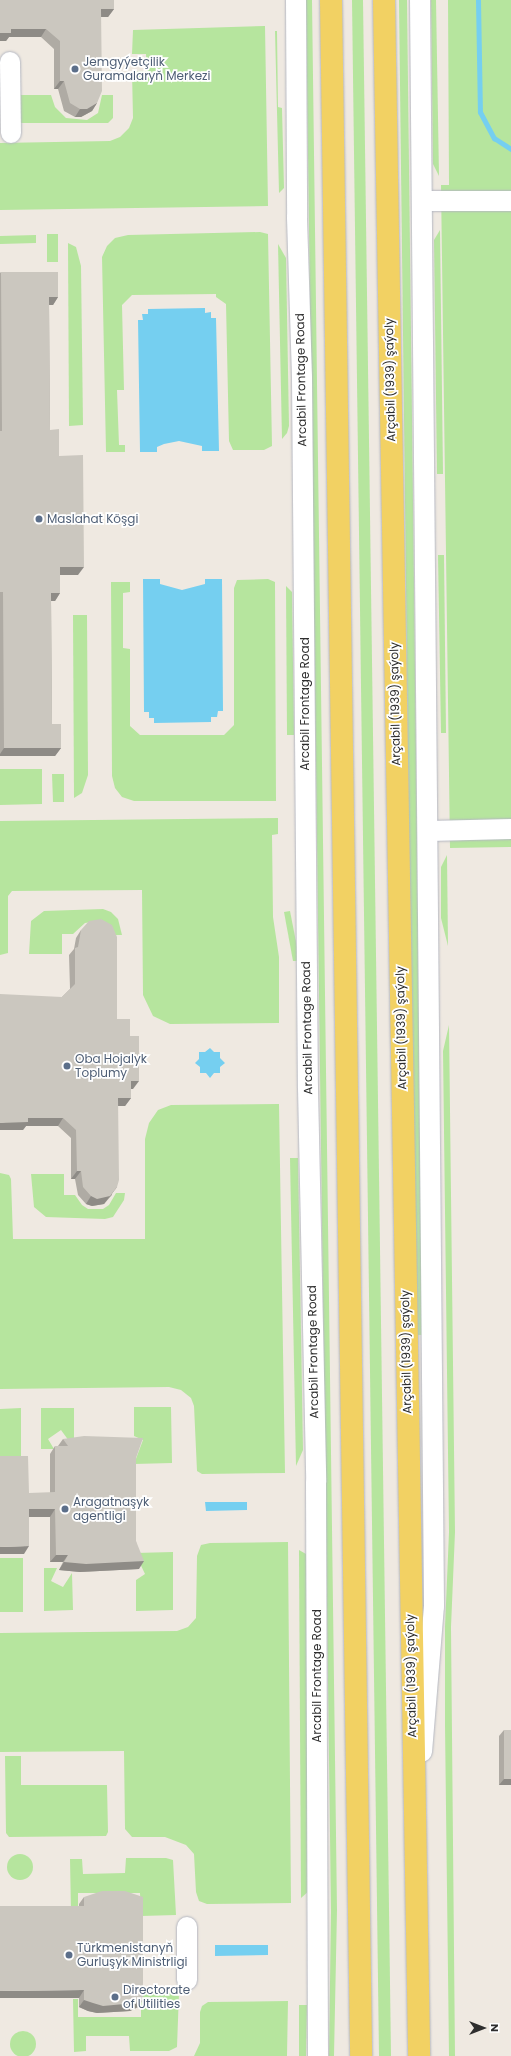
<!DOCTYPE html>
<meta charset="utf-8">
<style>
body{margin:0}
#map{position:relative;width:511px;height:2056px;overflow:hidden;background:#efe9e1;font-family:Poppins,sans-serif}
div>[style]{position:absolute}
.green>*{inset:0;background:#b6e59e}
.round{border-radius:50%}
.water>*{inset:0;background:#75cff0}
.stream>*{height:5px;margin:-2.5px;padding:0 2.5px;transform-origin:2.5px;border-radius:2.5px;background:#75cff0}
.roads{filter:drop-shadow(0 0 1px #b4b7c1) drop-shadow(0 0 1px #b4b7c1)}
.minor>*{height:20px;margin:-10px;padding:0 10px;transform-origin:10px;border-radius:10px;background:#fff}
.major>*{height:22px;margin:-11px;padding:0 11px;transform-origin:11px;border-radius:11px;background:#f2d163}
.wall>*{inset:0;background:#afaba4}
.shaded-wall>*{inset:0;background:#8e8b86}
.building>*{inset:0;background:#cbc7bf}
.dots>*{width:11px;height:11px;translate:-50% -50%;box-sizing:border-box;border:2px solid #fff;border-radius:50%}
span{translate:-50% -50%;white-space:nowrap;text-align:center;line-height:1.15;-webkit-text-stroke:3.5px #fff;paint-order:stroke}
.service-label{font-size:12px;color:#4e5e75}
.left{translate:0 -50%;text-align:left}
.street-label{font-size:12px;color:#2e2e2e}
.north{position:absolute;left:463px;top:2008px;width:40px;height:40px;-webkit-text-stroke:3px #fff;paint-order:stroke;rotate:90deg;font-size:11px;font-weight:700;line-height:16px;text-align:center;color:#2e2e2e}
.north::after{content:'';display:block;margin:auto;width:14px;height:18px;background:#2e2e2e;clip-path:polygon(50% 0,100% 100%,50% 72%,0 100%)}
</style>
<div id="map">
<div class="green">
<div style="clip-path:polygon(306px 0,312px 0,337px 1910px,334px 2056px,329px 2056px,331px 1911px)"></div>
<div style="clip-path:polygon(352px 0,363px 0,391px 2056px,379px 2056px)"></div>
<div style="clip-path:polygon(399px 0,407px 0,423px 1335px,415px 1335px)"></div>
<div style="clip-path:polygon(431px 0,436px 0,439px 176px,433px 164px)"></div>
<div style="clip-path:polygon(448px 0,511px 0,511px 847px,450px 848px,441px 185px,449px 185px)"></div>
<div style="clip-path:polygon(265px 26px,268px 206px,0 210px,0 143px,110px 141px,120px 137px,129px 128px,133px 118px,132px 72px,147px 71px,146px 54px,132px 54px,133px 30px)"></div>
<div style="clip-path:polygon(275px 31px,277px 31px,278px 107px,282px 108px,284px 188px,279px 193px)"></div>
<div style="clip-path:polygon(18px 95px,51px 95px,55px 107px,66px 118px,87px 120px,98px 113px,102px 95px,113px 95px,113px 118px,108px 123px,18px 123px)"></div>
<div style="clip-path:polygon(440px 230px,443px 474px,437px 474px,434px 240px)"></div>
<div style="clip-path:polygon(260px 232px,268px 234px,272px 446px,264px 450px,233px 450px,229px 441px,226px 304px,216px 297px,216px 294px,132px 295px,122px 305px,124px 390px,117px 390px,119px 445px,125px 445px,125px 452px,106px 452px,102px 257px,107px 246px,115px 238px,128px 235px)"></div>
<div style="clip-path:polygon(47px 234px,58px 234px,58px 262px,47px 262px)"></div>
<div style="clip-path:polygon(36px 235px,36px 243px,0 244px,0 236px)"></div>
<div style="clip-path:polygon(68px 243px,76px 247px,81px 266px,83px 425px,69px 426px)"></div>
<div style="clip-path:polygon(278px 244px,286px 258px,289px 426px,287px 433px,282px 439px)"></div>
<div style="clip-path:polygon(438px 555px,444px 555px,446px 733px,441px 733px)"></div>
<div style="clip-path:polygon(268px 579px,275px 582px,276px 801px,134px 801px,122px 797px,115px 788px,112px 776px,111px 582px,130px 582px,130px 592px,123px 593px,123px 648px,130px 649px,130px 726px,140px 735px,224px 735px,234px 725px,234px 588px,237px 580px)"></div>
<div style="clip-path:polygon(286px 586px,292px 592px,294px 735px,287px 735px)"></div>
<div style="clip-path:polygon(73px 615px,87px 615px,88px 775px,82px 793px,74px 798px)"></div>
<div style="clip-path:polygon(0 769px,42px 769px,42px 804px,0 805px)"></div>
<div style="clip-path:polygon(52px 774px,64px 774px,64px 802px,53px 802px)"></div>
<div style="clip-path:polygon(278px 818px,278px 834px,272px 835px,273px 917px,279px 957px,279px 1023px,170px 1024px,153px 1016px,143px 995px,142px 890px,12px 891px,8px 896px,8px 953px,0 955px,0 821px)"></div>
<div style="clip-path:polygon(447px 855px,448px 946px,441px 918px,441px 867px)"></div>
<div style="clip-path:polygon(103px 909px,111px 912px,118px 919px,122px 935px,112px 935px,92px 922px,85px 923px,73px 934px,62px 934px,62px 954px,29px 954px,31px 921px,44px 911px)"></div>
<div style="clip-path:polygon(290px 911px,298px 952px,298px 961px,293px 961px,284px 912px)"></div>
<div style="clip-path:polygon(449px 1025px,455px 1532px,451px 1627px,455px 2056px,449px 2056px,445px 1725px,445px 1627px,449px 1532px,443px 1051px)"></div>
<div style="clip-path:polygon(279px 1104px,285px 1473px,202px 1474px,197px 1471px,194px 1406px,191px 1398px,181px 1390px,169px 1387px,0 1389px,0 1173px,9px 1175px,11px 1179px,13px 1239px,145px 1239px,145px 1139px,149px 1123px,158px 1110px,171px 1105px)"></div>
<div style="clip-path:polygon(290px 1158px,298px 1158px,303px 1450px,296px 1466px)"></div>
<div style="clip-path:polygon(31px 1174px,64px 1174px,64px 1195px,75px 1195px,82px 1205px,88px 1209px,103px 1209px,109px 1205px,116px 1193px,125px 1193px,124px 1200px,113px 1217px,105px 1219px,46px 1217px,34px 1207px)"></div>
<div style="clip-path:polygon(134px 1407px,171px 1407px,172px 1463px,134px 1464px,143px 1440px,134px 1436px)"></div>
<div style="clip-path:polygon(21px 1408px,21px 1460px,0 1461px,0 1409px)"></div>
<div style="clip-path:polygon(41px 1408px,74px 1408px,74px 1441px,69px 1441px,61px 1430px,48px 1439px,54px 1449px,41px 1449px)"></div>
<div style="clip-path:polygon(288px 1542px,291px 1903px,207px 1904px,199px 1901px,196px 1892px,194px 1854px,186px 1845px,165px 1837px,132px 1837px,125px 1829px,124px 1751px,0 1752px,0 1633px,177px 1631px,188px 1627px,196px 1618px,197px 1556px,201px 1545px,210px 1543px)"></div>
<div style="clip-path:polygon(299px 1550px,306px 1554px,308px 1560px,309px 1891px,301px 1898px)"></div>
<div style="clip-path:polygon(173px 1552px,173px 1610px,136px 1611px,136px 1580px,145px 1574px,135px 1553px)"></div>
<div style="clip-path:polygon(0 1558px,23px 1558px,23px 1612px,0 1612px)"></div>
<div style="clip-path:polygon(44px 1568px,57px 1568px,51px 1581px,63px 1587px,72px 1573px,73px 1610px,44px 1611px)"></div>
<div style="clip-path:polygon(5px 1756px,21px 1756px,21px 1785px,107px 1785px,108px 1832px,106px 1836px,9px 1837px,6px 1833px)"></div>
<div class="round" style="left:7px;top:1854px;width:26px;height:26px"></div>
<div style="clip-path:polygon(126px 1858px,166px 1858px,173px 1860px,176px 1915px,141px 1916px,140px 1893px,78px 1893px,78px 1912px,71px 1912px,70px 1859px,82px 1859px,83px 1874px,125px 1873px)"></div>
<div style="clip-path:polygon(141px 1993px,179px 1993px,177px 2047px,169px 2051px,130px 2051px,129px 2036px,86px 2036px,86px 2051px,74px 2052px,73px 1999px,78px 1999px,78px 2017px,141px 2017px)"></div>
<div style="clip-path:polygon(288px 2001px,287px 2056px,194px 2056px,200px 2043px,200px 2012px,202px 2006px,208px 2002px)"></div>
<div style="clip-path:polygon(299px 2005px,307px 2005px,306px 2056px,299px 2056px)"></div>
<div class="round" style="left:10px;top:2031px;width:26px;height:26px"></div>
</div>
<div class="water">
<div style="clip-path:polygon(205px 308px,205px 313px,211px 312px,211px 318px,216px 318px,219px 451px,202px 451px,202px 446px,179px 441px,164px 444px,157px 447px,157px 452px,140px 452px,138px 320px,143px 320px,142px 314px,148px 314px,148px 309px)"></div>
<div style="clip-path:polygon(143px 579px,160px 579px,160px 584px,182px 590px,205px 584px,205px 579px,222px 579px,223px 711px,218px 711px,217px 717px,211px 717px,211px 722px,154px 723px,154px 718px,149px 718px,149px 712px,144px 712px)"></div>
<div style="clip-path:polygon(210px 1048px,214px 1052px,220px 1052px,220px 1058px,225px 1063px,220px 1067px,220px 1073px,214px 1073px,210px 1078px,206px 1073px,200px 1073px,200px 1067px,195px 1063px,199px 1059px,199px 1052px,205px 1052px)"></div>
<div style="clip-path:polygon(205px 1502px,247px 1502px,247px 1510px,206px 1511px)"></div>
<div style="clip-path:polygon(215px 1945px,268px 1945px,268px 1955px,215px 1956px)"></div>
</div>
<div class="stream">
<div style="left:478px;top:0;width:112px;rotate:89deg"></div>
<div style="left:480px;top:112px;width:30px;rotate:62deg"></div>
<div style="left:494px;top:138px;width:20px;rotate:33deg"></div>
</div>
<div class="roads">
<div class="minor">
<div style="left:296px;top:0;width:218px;rotate:89.7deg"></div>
<div style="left:297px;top:218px;width:160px;rotate:88.2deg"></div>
<div style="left:302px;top:378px;width:710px;rotate:89.52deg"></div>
<div style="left:308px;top:1088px;width:394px;rotate:88.8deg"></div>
<div style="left:316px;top:1482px;width:574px;rotate:89.8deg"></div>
<div style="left:420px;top:0;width:1606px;rotate:89.5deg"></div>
<div style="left:434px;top:1606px;width:146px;rotate:94.7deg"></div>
<div style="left:10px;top:62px;width:71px;rotate:89.2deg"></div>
<div style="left:423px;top:201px;width:88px"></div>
<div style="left:429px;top:831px;width:82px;rotate:-1.4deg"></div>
<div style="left:187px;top:1927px;width:53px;rotate:90deg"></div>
</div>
<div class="major">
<div style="left:331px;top:0;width:2056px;rotate:89.16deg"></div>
<div style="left:384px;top:0;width:2056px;rotate:89.02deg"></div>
</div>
</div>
<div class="wall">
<div style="clip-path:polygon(0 0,114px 9px,108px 17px,101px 17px,97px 103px,92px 111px,81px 117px,75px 117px,64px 111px,58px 89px,54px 89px,54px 49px,41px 37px,9px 37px,6px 41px)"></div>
<div style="clip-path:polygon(1px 272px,58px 297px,53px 305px,49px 305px,50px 430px,59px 456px,78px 575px,60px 575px,60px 593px,55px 601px,51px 601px,52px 724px,61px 748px,55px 756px,0 756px,0 273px)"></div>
<div style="clip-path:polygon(81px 930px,117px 1019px,130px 1036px,133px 1089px,131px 1089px,131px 1098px,125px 1106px,118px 1106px,112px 1195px,104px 1204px,92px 1206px,86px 1204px,78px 1195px,75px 1179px,71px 1179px,71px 1138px,58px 1126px,26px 1126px,23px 1130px,62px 997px,70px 989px,69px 955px,74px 949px,76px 938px)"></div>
<div style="clip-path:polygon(63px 1439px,136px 1458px,136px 1541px,139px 1569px,80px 1572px,59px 1570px,63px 1562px,50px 1562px,50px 1517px,29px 1517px,24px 1554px,29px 1493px,50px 1493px,50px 1454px,55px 1446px,58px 1446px)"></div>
<div style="clip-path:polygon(504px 1730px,511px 1785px,499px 1785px,499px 1736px)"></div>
<div style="clip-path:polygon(84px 1897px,143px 2000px,138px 2007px,130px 2011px,97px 2013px,88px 2011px,79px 2007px,79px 1904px)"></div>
</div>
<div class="shaded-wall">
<div style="clip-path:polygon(101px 9px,114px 9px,108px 17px,95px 17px)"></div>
<div style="clip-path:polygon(11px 29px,46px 29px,41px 37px,9px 37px,6px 41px,0 41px,0 33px)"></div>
<div style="clip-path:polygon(60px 81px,64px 81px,58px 89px,54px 89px)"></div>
<div style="clip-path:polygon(97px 103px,92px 111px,81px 117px,75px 117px,80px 109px)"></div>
<div style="clip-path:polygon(49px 297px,58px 297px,53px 305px,43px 305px)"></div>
<div style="clip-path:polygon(60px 567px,84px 567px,78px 575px,54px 575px)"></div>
<div style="clip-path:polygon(51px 593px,60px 593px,55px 601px,45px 601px)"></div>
<div style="clip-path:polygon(4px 748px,61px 748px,55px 756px,0 756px,0 754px)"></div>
<div style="clip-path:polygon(131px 1081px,139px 1081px,133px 1089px,125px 1089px)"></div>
<div style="clip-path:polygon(118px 1098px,131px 1098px,125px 1106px,112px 1106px)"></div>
<div style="clip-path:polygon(28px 1118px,63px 1118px,58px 1126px,26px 1126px,23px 1130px,0 1130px,0 1123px)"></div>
<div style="clip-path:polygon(77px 1171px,81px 1171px,75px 1179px,71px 1179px)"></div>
<div style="clip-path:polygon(117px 1187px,104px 1204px,92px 1206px,86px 1204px,91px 1196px)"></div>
<div style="clip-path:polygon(29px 1509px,55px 1509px,50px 1517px,23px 1517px)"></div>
<div style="clip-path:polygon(29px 1546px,24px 1554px,0 1554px,0 1547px)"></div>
<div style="clip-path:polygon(56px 1555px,68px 1555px,63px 1562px,50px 1562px)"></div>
<div style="clip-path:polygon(144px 1561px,139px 1569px,80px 1572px,59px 1570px,64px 1562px)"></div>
<div style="clip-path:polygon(504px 1779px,511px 1779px,511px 1785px,499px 1785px)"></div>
<div style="clip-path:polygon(84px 1990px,79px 1998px,0 1998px,0 1991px)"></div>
<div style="clip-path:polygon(84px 2000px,143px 2000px,138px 2007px,130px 2011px,97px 2013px,88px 2011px,79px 2007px)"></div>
</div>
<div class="building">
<div style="clip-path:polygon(0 0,114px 0,114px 9px,101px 9px,102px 91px,97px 103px,87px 109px,80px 109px,70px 103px,64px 81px,60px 81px,60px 41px,46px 29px,11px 29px,11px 33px,0 33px)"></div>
<div style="clip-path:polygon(1px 272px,58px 272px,58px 297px,49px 297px,50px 430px,59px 429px,59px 456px,83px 455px,84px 567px,60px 567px,60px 593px,51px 593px,52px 724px,61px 724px,61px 748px,4px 748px,3px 592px,0 592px,0 431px,2px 431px)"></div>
<div style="clip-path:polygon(101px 919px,112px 925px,117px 937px,117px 1019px,130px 1019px,130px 1036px,139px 1036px,139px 1081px,131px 1081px,131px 1098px,118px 1098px,119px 1180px,117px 1187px,110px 1196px,97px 1199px,91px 1196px,83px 1187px,81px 1171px,77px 1171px,76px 1130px,63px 1118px,28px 1118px,28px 1122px,0 1123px,0 994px,62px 997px,75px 984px,75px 948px,78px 947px,81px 930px,89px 921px)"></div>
<div style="clip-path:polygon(84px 1436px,143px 1438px,136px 1458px,136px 1541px,144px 1561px,86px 1564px,64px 1562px,68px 1555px,56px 1555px,55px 1509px,29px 1509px,29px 1546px,0 1547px,0 1456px,28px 1456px,29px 1493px,55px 1492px,55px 1446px,68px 1446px,63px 1439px)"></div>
<div style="clip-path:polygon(504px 1730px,511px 1730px,511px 1779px,504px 1779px)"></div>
<div style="clip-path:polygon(102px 1891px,125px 1891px,143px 1897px,143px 2000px,135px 2003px,103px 2006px,93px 2003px,84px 2000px,84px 1990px,0 1991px,0 1906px,84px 1906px,84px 1897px)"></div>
</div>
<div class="dots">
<div style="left:75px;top:69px;background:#5c6f8a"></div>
<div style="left:39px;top:519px;background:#5c6f8a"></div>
<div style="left:67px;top:1066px;background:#5c6f8a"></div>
<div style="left:65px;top:1509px;background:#5c6f8a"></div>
<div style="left:69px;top:1955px;background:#5c6f8a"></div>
<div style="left:115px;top:1997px;background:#5c6f8a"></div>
</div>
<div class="service-label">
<span class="left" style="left:83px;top:69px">Jemgyýetçilik<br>Guramalaryň Merkezi</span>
<span class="left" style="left:47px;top:519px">Maslahat Köşgi</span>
<span class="left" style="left:75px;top:1066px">Oba Hojalyk<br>Toplumy</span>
<span class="left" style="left:73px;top:1509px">Aragatnaşyk<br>agentligi</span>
<span class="left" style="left:77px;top:1955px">Türkmenistanyň<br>Gurluşyk Ministrligi</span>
<span class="left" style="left:123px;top:1997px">Directorate<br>of Utilities</span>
</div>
<div class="street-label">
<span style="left:301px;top:380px;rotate:-91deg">Arcabil Frontage Road</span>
<span style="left:390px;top:380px;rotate:-91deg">Arçabil (1939) şaýoly</span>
<span style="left:305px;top:704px;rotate:-90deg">Arcabil Frontage Road</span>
<span style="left:395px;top:704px;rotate:-91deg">Arçabil (1939) şaýoly</span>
<span style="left:307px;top:1028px;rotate:-91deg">Arcabil Frontage Road</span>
<span style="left:401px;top:1028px;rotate:-91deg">Arçabil (1939) şaýoly</span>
<span style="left:313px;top:1352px;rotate:-91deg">Arcabil Frontage Road</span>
<span style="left:406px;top:1352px;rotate:-91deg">Arçabil (1939) şaýoly</span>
<span style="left:317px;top:1676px;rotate:-90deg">Arcabil Frontage Road</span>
<span style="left:411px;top:1676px;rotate:-91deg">Arçabil (1939) şaýoly</span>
</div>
<div class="north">N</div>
</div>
